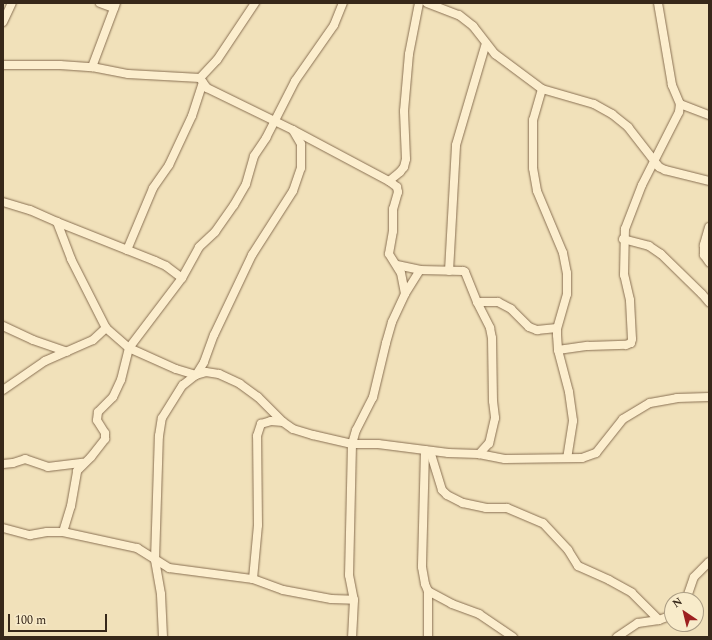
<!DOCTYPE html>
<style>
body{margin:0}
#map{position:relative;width:712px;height:640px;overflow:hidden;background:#f1e1ba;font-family:Spectral,serif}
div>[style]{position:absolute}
.roads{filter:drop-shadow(0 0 1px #897053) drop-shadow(0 0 1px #897053)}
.minor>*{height:8px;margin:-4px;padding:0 4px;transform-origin:4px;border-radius:4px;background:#fceece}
span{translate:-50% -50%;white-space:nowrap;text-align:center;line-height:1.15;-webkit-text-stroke:3px #f8ebca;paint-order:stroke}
.frame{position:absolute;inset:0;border:4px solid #37281a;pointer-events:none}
.north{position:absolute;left:664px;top:592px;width:40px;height:40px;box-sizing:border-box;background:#f8ebca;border:1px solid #ab9d84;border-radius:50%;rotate:325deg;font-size:11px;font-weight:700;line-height:16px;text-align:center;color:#37281a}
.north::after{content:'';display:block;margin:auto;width:14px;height:18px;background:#9d1f1f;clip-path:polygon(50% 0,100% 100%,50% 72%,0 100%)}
.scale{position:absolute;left:8px;top:614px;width:99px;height:18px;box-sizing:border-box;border:2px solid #37281a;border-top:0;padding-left:5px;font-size:12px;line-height:14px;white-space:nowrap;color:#37281a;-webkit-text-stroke:3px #f8ebca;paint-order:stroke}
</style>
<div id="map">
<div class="roads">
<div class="minor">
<div style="left:100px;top:3px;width:15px;rotate:20deg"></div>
<div style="left:427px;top:3px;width:34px;rotate:21deg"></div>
<div style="left:459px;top:15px;width:18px;rotate:38deg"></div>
<div style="left:473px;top:26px;width:36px;rotate:52deg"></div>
<div style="left:495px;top:54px;width:59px;rotate:36.7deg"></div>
<div style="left:542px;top:89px;width:54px;rotate:16.1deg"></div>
<div style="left:594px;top:104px;width:21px;rotate:29deg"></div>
<div style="left:612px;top:114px;width:21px;rotate:39deg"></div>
<div style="left:628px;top:127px;width:51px;rotate:52.2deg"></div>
<div style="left:659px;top:167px;width:7px;rotate:27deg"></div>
<div style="left:665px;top:170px;width:45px;rotate:14deg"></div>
<div style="left:3px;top:22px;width:21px;rotate:-65deg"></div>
<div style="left:3px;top:65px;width:57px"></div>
<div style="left:60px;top:65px;width:32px;rotate:4deg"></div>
<div style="left:92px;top:67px;width:37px;rotate:11deg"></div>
<div style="left:128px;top:74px;width:72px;rotate:3.2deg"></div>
<div style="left:200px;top:78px;width:25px;rotate:-47deg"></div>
<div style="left:217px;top:60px;width:69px;rotate:-56.3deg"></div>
<div style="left:92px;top:67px;width:68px;rotate:-69.4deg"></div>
<div style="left:542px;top:89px;width:32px;rotate:106deg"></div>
<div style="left:533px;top:120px;width:48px;rotate:90deg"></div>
<div style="left:533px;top:168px;width:23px;rotate:80deg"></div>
<div style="left:537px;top:191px;width:67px;rotate:67.2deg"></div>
<div style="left:563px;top:253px;width:20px;rotate:79deg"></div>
<div style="left:567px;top:273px;width:21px;rotate:90deg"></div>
<div style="left:567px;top:294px;width:35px;rotate:106deg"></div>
<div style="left:557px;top:328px;width:7px;rotate:90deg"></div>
<div style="left:557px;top:335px;width:15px;rotate:86deg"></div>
<div style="left:558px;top:350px;width:43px;rotate:75.3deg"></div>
<div style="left:569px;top:392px;width:29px;rotate:82deg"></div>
<div style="left:573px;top:421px;width:37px;rotate:99deg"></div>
<div style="left:680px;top:104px;width:31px;rotate:21deg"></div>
<div style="left:293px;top:130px;width:109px;rotate:28deg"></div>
<div style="left:389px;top:181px;width:10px;rotate:37deg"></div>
<div style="left:397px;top:187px;width:5px;rotate:79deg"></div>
<div style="left:398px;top:192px;width:18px;rotate:106deg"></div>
<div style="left:393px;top:209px;width:22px;rotate:90deg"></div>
<div style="left:393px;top:231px;width:23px;rotate:100deg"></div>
<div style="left:389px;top:254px;width:22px;rotate:58deg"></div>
<div style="left:401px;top:273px;width:21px;rotate:79deg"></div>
<div style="left:405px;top:294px;width:31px;rotate:115deg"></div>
<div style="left:392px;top:322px;width:22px;rotate:106deg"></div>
<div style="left:386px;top:343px;width:56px;rotate:103.5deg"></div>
<div style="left:373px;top:397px;width:37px;rotate:117deg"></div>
<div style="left:356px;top:430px;width:15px;rotate:106deg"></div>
<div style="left:352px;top:444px;width:131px;rotate:91.3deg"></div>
<div style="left:349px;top:575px;width:25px;rotate:79deg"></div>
<div style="left:354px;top:600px;width:37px;rotate:93deg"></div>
<div style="left:389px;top:181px;width:14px;rotate:-39deg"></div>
<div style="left:400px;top:172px;width:6px;rotate:-51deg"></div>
<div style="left:404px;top:167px;width:8px;rotate:-76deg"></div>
<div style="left:406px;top:159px;width:48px;rotate:-92.4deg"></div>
<div style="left:404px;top:111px;width:57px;rotate:-85deg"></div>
<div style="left:409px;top:54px;width:52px;rotate:-78.9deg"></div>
<div style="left:3px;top:202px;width:28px;rotate:17deg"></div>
<div style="left:30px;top:210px;width:30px;rotate:24deg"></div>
<div style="left:57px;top:222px;width:40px;rotate:69deg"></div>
<div style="left:71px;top:259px;width:77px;rotate:63.1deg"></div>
<div style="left:106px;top:328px;width:30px;rotate:41deg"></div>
<div style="left:129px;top:348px;width:51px;rotate:24.1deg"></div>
<div style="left:176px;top:369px;width:21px;rotate:17deg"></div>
<div style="left:196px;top:375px;width:10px;rotate:-17deg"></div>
<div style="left:206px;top:372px;width:13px;rotate:9deg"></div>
<div style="left:219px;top:374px;width:23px;rotate:25deg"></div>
<div style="left:240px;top:384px;width:22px;rotate:36deg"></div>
<div style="left:258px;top:397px;width:35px;rotate:45deg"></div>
<div style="left:283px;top:422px;width:12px;rotate:35deg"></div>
<div style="left:293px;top:429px;width:21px;rotate:17deg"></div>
<div style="left:313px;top:435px;width:40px;rotate:13deg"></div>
<div style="left:352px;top:444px;width:26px"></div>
<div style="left:378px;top:444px;width:71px;rotate:7.3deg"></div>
<div style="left:448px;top:453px;width:31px;rotate:2deg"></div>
<div style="left:479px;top:454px;width:26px;rotate:11deg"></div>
<div style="left:505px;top:459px;width:77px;rotate:-0.7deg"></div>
<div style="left:582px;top:458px;width:15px;rotate:-20deg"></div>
<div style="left:596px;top:453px;width:43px;rotate:-51.5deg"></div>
<div style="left:623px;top:419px;width:31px;rotate:-31deg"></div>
<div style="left:650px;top:403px;width:27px;rotate:-10deg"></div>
<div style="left:677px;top:398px;width:32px;rotate:-2deg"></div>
<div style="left:57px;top:222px;width:105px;rotate:21.7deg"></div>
<div style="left:155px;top:261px;width:12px;rotate:24deg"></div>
<div style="left:166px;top:266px;width:20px;rotate:37deg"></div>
<div style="left:709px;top:227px;width:19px;rotate:106deg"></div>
<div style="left:704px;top:245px;width:10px;rotate:90deg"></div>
<div style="left:704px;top:255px;width:9px;rotate:54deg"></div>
<div style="left:623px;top:239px;width:27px;rotate:15deg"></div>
<div style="left:649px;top:246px;width:14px;rotate:34deg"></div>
<div style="left:661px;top:254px;width:57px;rotate:44.3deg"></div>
<div style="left:702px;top:294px;width:11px;rotate:49deg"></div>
<div style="left:127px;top:250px;width:67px;rotate:-67.2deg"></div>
<div style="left:153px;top:188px;width:28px;rotate:-55deg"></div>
<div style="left:169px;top:165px;width:54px;rotate:-64.9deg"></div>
<div style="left:192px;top:116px;width:35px;rotate:-72deg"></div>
<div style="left:397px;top:265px;width:24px;rotate:12deg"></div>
<div style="left:420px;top:270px;width:43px;rotate:1.3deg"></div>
<div style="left:463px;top:271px;width:2px;rotate:27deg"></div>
<div style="left:465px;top:272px;width:32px;rotate:68deg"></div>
<div style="left:477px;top:302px;width:21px"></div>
<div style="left:498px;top:302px;width:15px;rotate:28deg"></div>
<div style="left:511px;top:309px;width:25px;rotate:45deg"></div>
<div style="left:529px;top:327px;width:9px;rotate:21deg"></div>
<div style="left:537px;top:330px;width:20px;rotate:-6deg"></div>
<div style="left:449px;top:271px;width:126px;rotate:-86.8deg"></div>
<div style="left:456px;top:145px;width:106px;rotate:-73.6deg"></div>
<div style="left:405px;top:294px;width:28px;rotate:-58deg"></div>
<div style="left:477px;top:302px;width:29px;rotate:63deg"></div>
<div style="left:490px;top:328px;width:10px;rotate:79deg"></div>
<div style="left:492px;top:338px;width:63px;rotate:89.1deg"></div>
<div style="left:493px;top:401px;width:17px;rotate:83deg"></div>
<div style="left:495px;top:418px;width:26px;rotate:103deg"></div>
<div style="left:489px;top:443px;width:15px;rotate:132deg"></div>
<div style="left:3px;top:326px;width:33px;rotate:25deg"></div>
<div style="left:33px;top:340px;width:36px;rotate:19deg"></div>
<div style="left:558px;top:350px;width:30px;rotate:-8deg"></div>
<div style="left:588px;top:346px;width:38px;rotate:-2deg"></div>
<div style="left:626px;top:345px;width:5px;rotate:-22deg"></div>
<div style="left:631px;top:343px;width:4px;rotate:-76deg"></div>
<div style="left:632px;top:339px;width:39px;rotate:-93deg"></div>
<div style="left:630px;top:300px;width:26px;rotate:-103deg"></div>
<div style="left:624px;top:275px;width:46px;rotate:-88.8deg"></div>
<div style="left:625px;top:229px;width:47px;rotate:-68.9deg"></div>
<div style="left:642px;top:185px;width:82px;rotate:-63.1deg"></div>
<div style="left:679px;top:112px;width:8px;rotate:-83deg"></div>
<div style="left:680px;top:104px;width:21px;rotate:-113deg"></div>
<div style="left:672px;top:85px;width:83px;rotate:-99.7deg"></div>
<div style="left:3px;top:390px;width:51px;rotate:-34.6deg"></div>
<div style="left:45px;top:361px;width:52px;rotate:-23.6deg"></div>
<div style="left:93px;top:340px;width:18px;rotate:-43deg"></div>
<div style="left:425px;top:450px;width:117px;rotate:91.5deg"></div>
<div style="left:422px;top:567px;width:17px;rotate:80deg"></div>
<div style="left:425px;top:584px;width:8px;rotate:67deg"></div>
<div style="left:428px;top:591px;width:27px;rotate:28deg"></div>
<div style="left:452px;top:604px;width:29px;rotate:20deg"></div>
<div style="left:479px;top:614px;width:41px;rotate:34.1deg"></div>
<div style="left:430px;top:451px;width:41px;rotate:72.9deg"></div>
<div style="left:442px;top:490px;width:7px;rotate:45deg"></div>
<div style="left:447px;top:495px;width:18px;rotate:27deg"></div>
<div style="left:463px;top:503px;width:24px;rotate:12deg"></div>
<div style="left:486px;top:508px;width:21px"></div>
<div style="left:507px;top:508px;width:39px;rotate:23deg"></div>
<div style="left:543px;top:523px;width:37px;rotate:47deg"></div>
<div style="left:568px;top:550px;width:19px;rotate:58deg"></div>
<div style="left:578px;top:566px;width:34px;rotate:24deg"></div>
<div style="left:609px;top:580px;width:26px;rotate:29deg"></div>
<div style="left:632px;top:593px;width:38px;rotate:45deg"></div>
<div style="left:3px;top:464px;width:10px;rotate:-6deg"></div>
<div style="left:13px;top:463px;width:13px;rotate:-18deg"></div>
<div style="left:25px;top:459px;width:24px;rotate:19deg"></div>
<div style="left:48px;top:467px;width:35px;rotate:-7deg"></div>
<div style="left:3px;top:528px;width:28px;rotate:15deg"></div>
<div style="left:30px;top:535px;width:17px;rotate:-10deg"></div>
<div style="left:47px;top:532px;width:16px"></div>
<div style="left:63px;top:532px;width:27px;rotate:-73deg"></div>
<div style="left:71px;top:506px;width:36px;rotate:-80deg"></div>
<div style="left:77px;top:471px;width:20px;rotate:-45deg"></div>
<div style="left:91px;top:457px;width:23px;rotate:-52deg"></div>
<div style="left:105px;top:439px;width:6px;rotate:-90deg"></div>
<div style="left:105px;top:433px;width:15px;rotate:-122deg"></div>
<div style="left:97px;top:420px;width:8px;rotate:-83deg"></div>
<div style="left:98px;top:412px;width:21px;rotate:-45deg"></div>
<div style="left:113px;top:397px;width:19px;rotate:-65deg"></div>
<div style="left:121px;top:380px;width:33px;rotate:-76deg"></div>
<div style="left:129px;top:348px;width:88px;rotate:-52.9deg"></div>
<div style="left:182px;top:278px;width:35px;rotate:-61deg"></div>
<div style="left:199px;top:247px;width:22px;rotate:-43deg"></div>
<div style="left:215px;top:232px;width:33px;rotate:-55deg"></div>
<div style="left:234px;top:205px;width:24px;rotate:-60deg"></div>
<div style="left:246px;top:184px;width:29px;rotate:-74deg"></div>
<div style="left:254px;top:156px;width:22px;rotate:-56deg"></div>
<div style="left:266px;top:138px;width:64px;rotate:-63deg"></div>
<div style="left:295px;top:81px;width:68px;rotate:-55.1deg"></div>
<div style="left:334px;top:25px;width:24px;rotate:-68deg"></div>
<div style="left:63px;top:532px;width:76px;rotate:12.2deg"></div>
<div style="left:137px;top:548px;width:38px;rotate:32deg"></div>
<div style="left:169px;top:568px;width:85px;rotate:7.5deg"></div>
<div style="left:253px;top:579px;width:54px;rotate:-84.7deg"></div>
<div style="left:258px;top:525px;width:89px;rotate:-90.6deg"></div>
<div style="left:257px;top:436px;width:13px;rotate:-72deg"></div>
<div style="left:261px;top:424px;width:10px;rotate:-17deg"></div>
<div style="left:271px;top:421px;width:12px;rotate:5deg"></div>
<div style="left:253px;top:579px;width:32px;rotate:20deg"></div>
<div style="left:283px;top:590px;width:49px;rotate:10.6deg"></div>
<div style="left:331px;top:599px;width:23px;rotate:2deg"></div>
<div style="left:686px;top:600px;width:24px;rotate:-71deg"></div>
<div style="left:694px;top:577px;width:21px;rotate:-45deg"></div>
<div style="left:163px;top:637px;width:43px;rotate:-92.7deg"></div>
<div style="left:161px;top:594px;width:35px;rotate:-100deg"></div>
<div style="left:155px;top:560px;width:124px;rotate:-88.2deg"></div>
<div style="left:159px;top:436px;width:18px;rotate:-81deg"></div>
<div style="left:162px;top:418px;width:39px;rotate:-58deg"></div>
<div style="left:183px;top:385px;width:16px;rotate:-38deg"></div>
<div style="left:196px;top:375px;width:15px;rotate:-58deg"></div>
<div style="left:204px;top:362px;width:29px;rotate:-70deg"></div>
<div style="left:214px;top:335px;width:89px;rotate:-64.6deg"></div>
<div style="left:252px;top:255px;width:76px;rotate:-57.4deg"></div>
<div style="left:293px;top:191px;width:24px;rotate:-71deg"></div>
<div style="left:301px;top:168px;width:24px;rotate:-90deg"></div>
<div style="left:301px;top:144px;width:16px;rotate:-120deg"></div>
<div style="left:293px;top:130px;width:96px;rotate:-154deg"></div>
<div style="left:207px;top:88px;width:12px;rotate:-125deg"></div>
<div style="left:428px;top:637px;width:46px;rotate:-90deg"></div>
<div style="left:617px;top:637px;width:25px;rotate:-34deg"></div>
<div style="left:638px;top:623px;width:21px;rotate:-8deg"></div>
<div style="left:659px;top:620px;width:14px;rotate:-21deg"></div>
</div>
</div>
<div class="frame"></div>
<div class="north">N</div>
<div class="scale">100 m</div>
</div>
